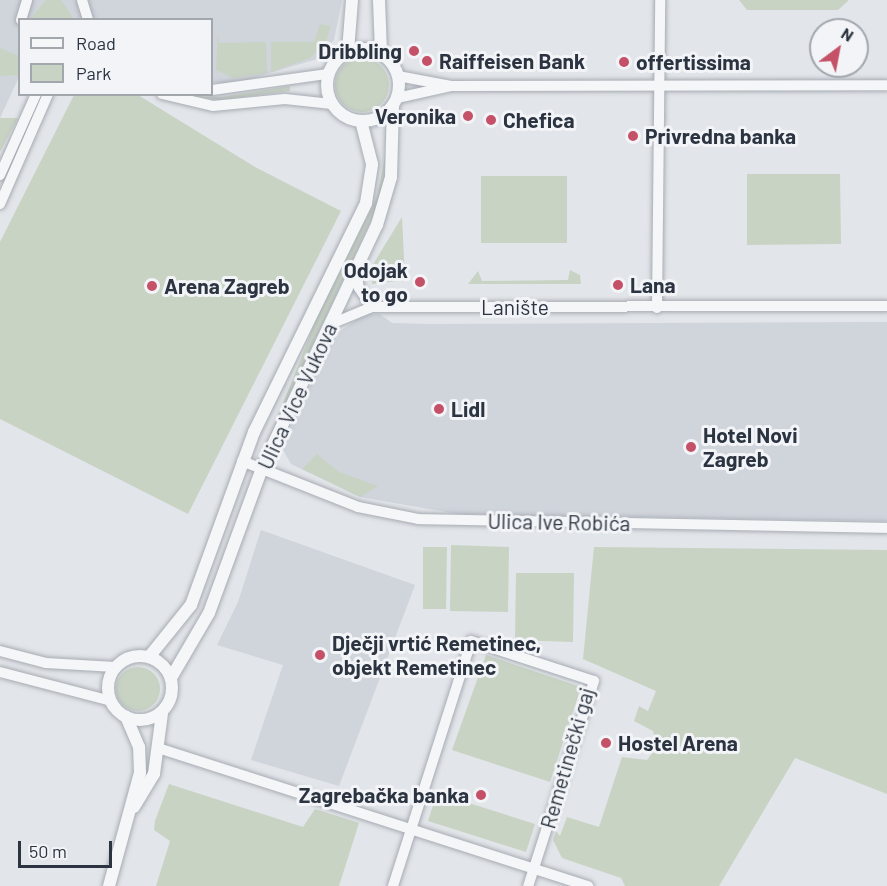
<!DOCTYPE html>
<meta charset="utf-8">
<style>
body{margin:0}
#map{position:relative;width:887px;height:886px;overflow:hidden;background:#e2e5e9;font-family:Barlow,sans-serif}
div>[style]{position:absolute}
.built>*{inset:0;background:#d0d4db}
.green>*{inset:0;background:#c8d3c4}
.round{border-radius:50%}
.roads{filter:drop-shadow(0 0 2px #a7acb3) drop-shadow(0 0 2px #a7acb3)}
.minor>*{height:10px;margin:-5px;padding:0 5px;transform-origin:5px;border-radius:5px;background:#f4f6f8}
.tertiary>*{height:12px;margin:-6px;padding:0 6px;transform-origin:6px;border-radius:6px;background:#f4f6f8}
.tertiary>.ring{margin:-6px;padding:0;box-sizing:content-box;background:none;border:12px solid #f4f6f8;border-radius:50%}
.dots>*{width:16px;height:16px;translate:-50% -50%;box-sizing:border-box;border:3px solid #f2f4f7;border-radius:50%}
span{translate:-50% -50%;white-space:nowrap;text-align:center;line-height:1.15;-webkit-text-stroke:6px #f2f4f7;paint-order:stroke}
.poi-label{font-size:21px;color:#2b3440;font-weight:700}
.right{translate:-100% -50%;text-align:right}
.left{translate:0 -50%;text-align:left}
.street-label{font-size:21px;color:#2b3440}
.legend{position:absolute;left:18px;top:18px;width:195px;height:78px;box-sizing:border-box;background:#f2f4f7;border:2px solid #a2a7ae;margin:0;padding:8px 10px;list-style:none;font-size:18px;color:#2b3440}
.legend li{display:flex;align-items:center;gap:12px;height:30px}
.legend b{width:30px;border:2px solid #a2a7ae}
.north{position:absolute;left:809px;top:18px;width:60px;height:60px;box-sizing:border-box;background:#f2f4f7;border:2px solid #a2a7ae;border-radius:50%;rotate:32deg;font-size:16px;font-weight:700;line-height:24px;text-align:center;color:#2b3440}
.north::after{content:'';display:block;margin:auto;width:21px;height:27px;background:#c45167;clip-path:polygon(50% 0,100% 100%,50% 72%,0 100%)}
.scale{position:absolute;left:18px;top:841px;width:94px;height:27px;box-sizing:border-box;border:3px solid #2b3440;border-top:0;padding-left:8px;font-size:18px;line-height:21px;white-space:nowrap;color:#2b3440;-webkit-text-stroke:4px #f2f4f7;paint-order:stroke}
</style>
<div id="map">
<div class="built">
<div style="clip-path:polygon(0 0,342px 0,334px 40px,317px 59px,233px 84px,212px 82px,212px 20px,20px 20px,19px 77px,0 118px)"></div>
<div style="clip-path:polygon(365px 314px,380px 314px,392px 323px,429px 324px,887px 322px,887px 521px,458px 514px,360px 497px,291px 464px,282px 448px,333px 336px)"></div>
<div style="clip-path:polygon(261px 530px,415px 585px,339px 786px,251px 760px,283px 665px,217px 645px,238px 602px)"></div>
</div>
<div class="green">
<div style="clip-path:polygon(46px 0,61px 0,74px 19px,30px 19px)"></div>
<div style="clip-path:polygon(337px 0,326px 43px,310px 58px,271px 72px,271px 42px,314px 42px,320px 24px,330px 26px)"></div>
<div style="clip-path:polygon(739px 0,848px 0,848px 1px,838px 10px,747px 10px)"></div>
<div style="clip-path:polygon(218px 33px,219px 43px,266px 42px,267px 73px,233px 78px,216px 70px)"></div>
<div style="clip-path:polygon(0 48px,19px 56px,19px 75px,0 76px)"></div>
<div class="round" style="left:335px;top:58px;width:54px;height:54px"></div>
<div style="clip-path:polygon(290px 86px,290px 91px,220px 100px,180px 95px,222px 97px)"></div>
<div style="clip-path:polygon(74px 95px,138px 95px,255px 167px,341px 211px,188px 514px,0 419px,0 242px)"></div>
<div style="clip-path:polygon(0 118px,18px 118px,0 152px)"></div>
<div style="clip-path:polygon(386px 151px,385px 181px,373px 216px,271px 434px,316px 320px,377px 197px)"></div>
<div style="clip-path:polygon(747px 174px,840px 174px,841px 244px,747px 245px)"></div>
<div style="clip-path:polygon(481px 176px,567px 176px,567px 243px,481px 243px)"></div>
<div style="clip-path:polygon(402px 217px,405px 280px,372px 284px,372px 266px)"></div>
<div style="clip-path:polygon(570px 270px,580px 275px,581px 284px,468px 284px,478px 271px,482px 281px,568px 280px)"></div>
<div style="clip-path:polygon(317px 454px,339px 472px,378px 486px,360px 497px,302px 469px)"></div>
<div style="clip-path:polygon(451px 545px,509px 547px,508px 612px,450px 611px)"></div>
<div style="clip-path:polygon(423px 547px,447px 547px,446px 609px,423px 609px)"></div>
<div style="clip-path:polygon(594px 547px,887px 550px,887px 794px,795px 758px,719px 886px,625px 886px,621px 878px,562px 858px,553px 840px,556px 831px,560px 836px,567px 817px,599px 827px,622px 757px,647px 760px,657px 747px,653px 731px,634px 721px,639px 706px,648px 711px,656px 691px,583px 659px)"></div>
<div style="clip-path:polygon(516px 573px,574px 573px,573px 642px,515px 640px)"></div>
<div style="clip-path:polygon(486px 655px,581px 687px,550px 782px,452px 750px)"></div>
<div class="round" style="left:116px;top:667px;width:44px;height:44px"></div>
<div style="clip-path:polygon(169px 784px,303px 827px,315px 809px,359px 823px,339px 886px,156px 886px,170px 841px,154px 830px,155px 821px)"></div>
<div style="clip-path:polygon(437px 793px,535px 824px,526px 852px,428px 821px)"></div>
</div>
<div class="roads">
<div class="minor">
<div style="left:82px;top:0;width:21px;rotate:73deg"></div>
<div style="left:21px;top:20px;width:21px;rotate:-73deg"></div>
<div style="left:398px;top:76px;width:54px;rotate:10.7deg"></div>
<div style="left:451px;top:86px;width:436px;rotate:-0.1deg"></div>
<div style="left:212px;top:90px;width:117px;rotate:-7.9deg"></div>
<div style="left:162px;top:94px;width:52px;rotate:13.2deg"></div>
<div style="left:213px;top:106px;width:72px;rotate:-5.6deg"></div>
<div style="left:285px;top:99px;width:47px;rotate:6.1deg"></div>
<div style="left:397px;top:98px;width:55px;rotate:-12.5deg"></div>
<div style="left:0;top:175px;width:89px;rotate:-66deg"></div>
<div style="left:0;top:204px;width:120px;rotate:-66.4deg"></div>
<div style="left:356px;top:270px;width:18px;rotate:81deg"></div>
<div style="left:359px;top:288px;width:23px;rotate:56deg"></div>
<div style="left:657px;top:308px;width:308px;rotate:-89.4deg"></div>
<div style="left:331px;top:324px;width:44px;rotate:-22.5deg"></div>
<div style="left:372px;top:307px;width:515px;rotate:-0.11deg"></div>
<div style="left:242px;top:461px;width:125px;rotate:21.6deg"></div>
<div style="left:358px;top:507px;width:61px;rotate:11.3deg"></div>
<div style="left:418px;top:519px;width:469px;rotate:1.1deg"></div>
<div style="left:0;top:651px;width:48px;rotate:14.6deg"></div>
<div style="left:46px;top:663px;width:69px;rotate:3.3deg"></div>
<div style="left:0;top:672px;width:115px;rotate:14.6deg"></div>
<div style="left:158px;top:748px;width:452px;rotate:17.8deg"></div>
<div style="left:393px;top:886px;width:257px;rotate:-72.3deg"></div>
<div style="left:471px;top:641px;width:129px;rotate:18deg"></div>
<div style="left:594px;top:681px;width:215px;rotate:107.8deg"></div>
</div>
<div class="tertiary">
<div style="left:379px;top:0;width:53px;rotate:87.8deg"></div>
<div class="ring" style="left:327px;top:49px;width:60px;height:60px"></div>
<div style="left:348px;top:51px;width:51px;rotate:-85.5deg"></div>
<div class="ring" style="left:108px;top:656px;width:52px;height:52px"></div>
<div style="left:149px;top:657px;width:67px;rotate:-51.1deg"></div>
<div style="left:191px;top:605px;width:184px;rotate:-70deg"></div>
<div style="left:254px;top:432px;width:255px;rotate:-63.9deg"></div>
<div style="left:366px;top:203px;width:39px;rotate:-81deg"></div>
<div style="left:372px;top:164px;width:44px;rotate:-104.3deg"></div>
<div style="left:171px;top:678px;width:75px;rotate:-59.7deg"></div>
<div style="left:209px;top:613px;width:154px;rotate:-69.9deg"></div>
<div style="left:262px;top:468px;width:269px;rotate:-64.7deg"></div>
<div style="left:377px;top:225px;width:50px;rotate:-73.7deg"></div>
<div style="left:391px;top:177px;width:70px;rotate:-88.4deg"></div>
<div style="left:134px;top:807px;width:39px;rotate:-59deg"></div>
<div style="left:154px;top:774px;width:62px;rotate:-82.5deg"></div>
<div style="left:109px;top:886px;width:117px;rotate:-74.7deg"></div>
<div style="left:140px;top:773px;width:26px;rotate:-92deg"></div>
<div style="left:139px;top:747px;width:33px;rotate:-113deg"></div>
</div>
</div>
<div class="dots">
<div style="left:414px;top:51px;background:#c45167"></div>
<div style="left:427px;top:61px;background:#c45167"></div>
<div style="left:624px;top:62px;background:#c45167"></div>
<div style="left:468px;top:116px;background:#c45167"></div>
<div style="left:491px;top:120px;background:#c45167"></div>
<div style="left:633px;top:136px;background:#c45167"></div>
<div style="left:420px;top:282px;background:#c45167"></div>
<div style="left:618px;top:285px;background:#c45167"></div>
<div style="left:152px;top:286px;background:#c45167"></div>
<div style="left:439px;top:409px;background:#c45167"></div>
<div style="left:691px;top:447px;background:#c45167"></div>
<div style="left:320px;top:655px;background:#c45167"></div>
<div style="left:606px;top:743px;background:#c45167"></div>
<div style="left:481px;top:795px;background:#c45167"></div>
</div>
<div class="poi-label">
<span class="right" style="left:402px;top:51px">Dribbling</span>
<span class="left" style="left:439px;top:61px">Raiffeisen Bank</span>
<span class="left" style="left:636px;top:62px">offertissima</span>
<span class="right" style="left:456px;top:116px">Veronika</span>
<span class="left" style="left:503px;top:120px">Chefica</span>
<span class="left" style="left:645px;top:136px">Privredna banka</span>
<span class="right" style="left:408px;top:282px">Odojak<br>to go</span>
<span class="left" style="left:630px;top:285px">Lana</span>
<span class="left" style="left:164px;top:286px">Arena Zagreb</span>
<span class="left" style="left:451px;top:409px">Lidl</span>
<span class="left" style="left:703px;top:447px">Hotel Novi<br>Zagreb</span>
<span class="left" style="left:332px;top:655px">Dječji vrtić Remetinec,<br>objekt Remetinec</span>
<span class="left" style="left:618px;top:743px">Hostel Arena</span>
<span class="right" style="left:469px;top:795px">Zagrebačka banka</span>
</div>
<div class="street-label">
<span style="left:515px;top:307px">Lanište</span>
<span style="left:297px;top:396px;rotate:-65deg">Ulica Vice Vukova</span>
<span style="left:559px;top:522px;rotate:1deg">Ulica Ive Robića</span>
<span style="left:567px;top:758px;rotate:-74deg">Remetinečki gaj</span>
</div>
<ul class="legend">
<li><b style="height:8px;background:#f4f6f8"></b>Road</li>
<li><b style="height:16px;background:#c8d3c4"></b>Park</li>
</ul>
<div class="north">N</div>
<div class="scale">50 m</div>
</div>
